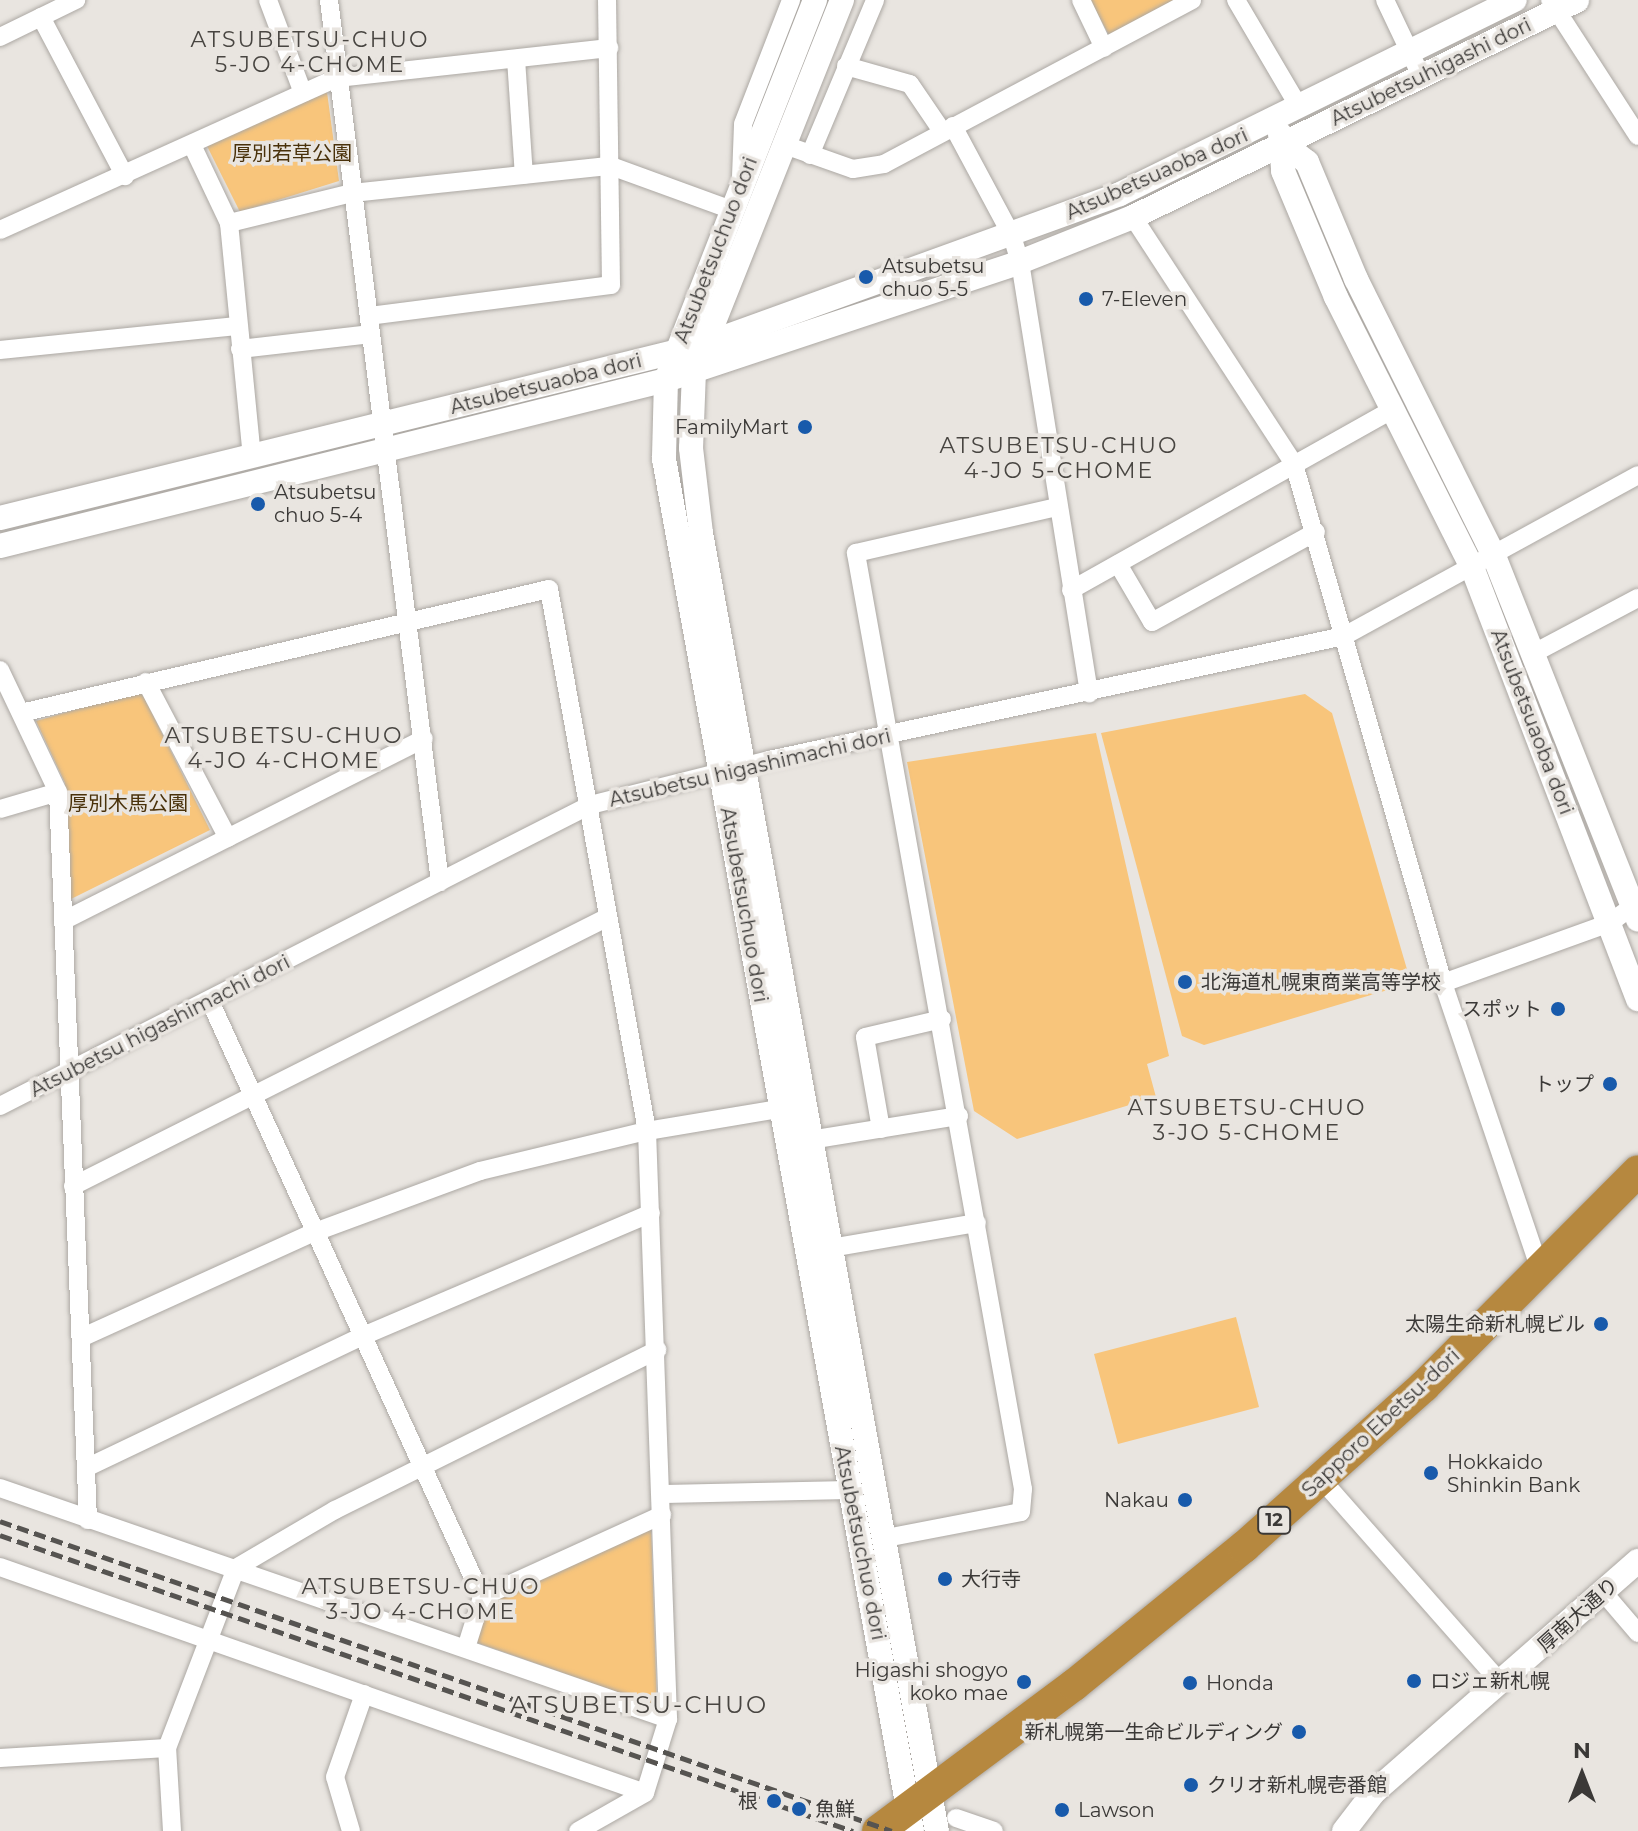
<!DOCTYPE html>
<meta charset="utf-8">
<style>
body{margin:0}
#map{position:relative;width:1638px;height:1831px;overflow:hidden;background:#e9e5e0;font-family:Montserrat,"Noto Sans JP",sans-serif}
div>[style]{position:absolute}
.green>*{inset:0;background:#f8c57b}
.roads{filter:drop-shadow(0 0 2px #aca8a3) drop-shadow(0 0 2px #aca8a3)}
.street>*{height:18px;margin:-9px;padding:0 9px;transform-origin:9px;border-radius:9px;background:#fff}
.secondary>*{height:24px;margin:-12px;padding:0 12px;transform-origin:12px;border-radius:12px;background:#fff}
.highway>*{height:32px;margin:-16px;padding:0 16px;transform-origin:16px;border-radius:16px;background:#b6883f}
.rail>*{height:5px;margin-top:-2.5px;transform-origin:0;background:repeating-linear-gradient(90deg,#565451 0 12px,transparent 0 18px)}
.dots>*{width:22px;height:22px;translate:-50% -50%;box-sizing:border-box;border:4px solid #e9e5e0;border-radius:50%}
span{translate:-50% -50%;white-space:nowrap;text-align:center;line-height:1.15;-webkit-text-stroke:7px #e9e5e0;paint-order:stroke}
.shield-label span{padding:2px 6px;background:#e9e5e0;border:2px solid;border-radius:6px;-webkit-text-stroke-width:0}
.shield-label{font-size:18px;color:#3b3937;font-weight:700}
.street-label{font-size:20px;color:#3b3937}
.park-label{font-size:20px;color:#49310a}
.poi-label{font-size:20px;color:#3b3937}
.left{translate:0 -50%;text-align:left}
.right{translate:-100% -50%;text-align:right}
.neighbourhood-label{font-size:22px;color:#484541;letter-spacing:2px}
.quarter-label{font-size:24px;color:#484541;letter-spacing:2px}
.north{position:absolute;left:1542px;top:1735px;width:80px;height:80px;-webkit-text-stroke:6px #e9e5e0;paint-order:stroke;rotate:0deg;font-size:22px;font-weight:700;line-height:32px;text-align:center;color:#3b3937}
.north::after{content:'';display:block;margin:auto;width:28px;height:36px;background:#3b3937;clip-path:polygon(50% 0,100% 100%,50% 72%,0 100%)}
</style>
<div id="map">
<div class="green">
<div style="clip-path:polygon(1090px 0,1177px 0,1109px 35px)"></div>
<div style="clip-path:polygon(327px 92px,339px 181px,240px 212px,207px 146px)"></div>
<div style="clip-path:polygon(141px 691px,210px 830px,71px 899px,65px 783px,36px 721px)"></div>
<div style="clip-path:polygon(1305px 694px,1332px 713px,1411px 983px,1204px 1045px,1182px 1036px,1101px 733px)"></div>
<div style="clip-path:polygon(1096px 733px,1169px 1056px,1147px 1064px,1156px 1097px,1017px 1139px,974px 1111px,907px 762px)"></div>
<div style="clip-path:polygon(1236px 1317px,1259px 1407px,1118px 1444px,1094px 1354px)"></div>
<div style="clip-path:polygon(651px 1525px,657px 1706px,475px 1642px,486px 1605px)"></div>
</div>
<div class="roads">
<div class="street">
<div style="left:268px;top:0;width:99px;rotate:69.4deg"></div>
<div style="left:329px;top:0;width:889px;rotate:82.83deg"></div>
<div style="left:1081px;top:0;width:53px;rotate:64.4deg"></div>
<div style="left:1236px;top:0;width:124px;rotate:59.5deg"></div>
<div style="left:1385px;top:0;width:86px;rotate:64.6deg"></div>
<div style="left:1550px;top:0;width:162px;rotate:57.1deg"></div>
<div style="left:41px;top:17px;width:180px;rotate:62.2deg"></div>
<div style="left:0;top:37px;width:85px;rotate:-26deg"></div>
<div style="left:516px;top:59px;width:116px;rotate:86.1deg"></div>
<div style="left:846px;top:66px;width:66px;rotate:15.7deg"></div>
<div style="left:910px;top:84px;width:57px;rotate:55.8deg"></div>
<div style="left:953px;top:126px;width:125px;rotate:61.8deg"></div>
<div style="left:1012px;top:236px;width:27px;rotate:73deg"></div>
<div style="left:1020px;top:262px;width:437px;rotate:80.9deg"></div>
<div style="left:782px;top:144px;width:75px;rotate:19.4deg"></div>
<div style="left:853px;top:169px;width:31px;rotate:-9deg"></div>
<div style="left:884px;top:164px;width:349px;rotate:-28deg"></div>
<div style="left:192px;top:145px;width:86px;rotate:64.6deg"></div>
<div style="left:229px;top:223px;width:236px;rotate:84.4deg"></div>
<div style="left:810px;top:155px;width:168px;rotate:-67.2deg"></div>
<div style="left:741px;top:177px;width:53px;rotate:-87.8deg"></div>
<div style="left:743px;top:124px;width:133px;rotate:-68.8deg"></div>
<div style="left:1133px;top:217px;width:295px;rotate:56.9deg"></div>
<div style="left:1294px;top:464px;width:540px;rotate:73.98deg"></div>
<div style="left:1443px;top:983px;width:306px;rotate:71.3deg"></div>
<div style="left:229px;top:223px;width:127px;rotate:-13.7deg"></div>
<div style="left:352px;top:193px;width:260px;rotate:-6deg"></div>
<div style="left:611px;top:166px;width:126px;rotate:20deg"></div>
<div style="left:0;top:230px;width:370px;rotate:-24.3deg"></div>
<div style="left:337px;top:78px;width:274px;rotate:-6.3deg"></div>
<div style="left:369px;top:316px;width:244px;rotate:-7.3deg"></div>
<div style="left:611px;top:285px;width:285px;rotate:-90.8deg"></div>
<div style="left:240px;top:349px;width:132px;rotate:-6.5deg"></div>
<div style="left:0;top:350px;width:238px;rotate:-5.8deg"></div>
<div style="left:1118px;top:564px;width:67px;rotate:59.6deg"></div>
<div style="left:1152px;top:622px;width:187px;rotate:-28.8deg"></div>
<div style="left:1071px;top:590px;width:369px;rotate:-29.3deg"></div>
<div style="left:1534px;top:653px;width:118px;rotate:-27.9deg"></div>
<div style="left:0;top:670px;width:135px;rotate:64.6deg"></div>
<div style="left:58px;top:792px;width:729px;rotate:87.64deg"></div>
<div style="left:146px;top:682px;width:176px;rotate:62.3deg"></div>
<div style="left:21px;top:713px;width:542px;rotate:-13.22deg"></div>
<div style="left:549px;top:589px;width:551px;rotate:79.75deg"></div>
<div style="left:647px;top:1131px;width:588px;rotate:87.95deg"></div>
<div style="left:668px;top:1719px;width:77px;rotate:107.3deg"></div>
<div style="left:645px;top:1793px;width:77px;rotate:150.4deg"></div>
<div style="left:0;top:809px;width:60px;rotate:-16.3deg"></div>
<div style="left:65px;top:920px;width:402px;rotate:-26.8deg"></div>
<div style="left:1443px;top:983px;width:177px;rotate:-19.8deg"></div>
<div style="left:1610px;top:923px;width:35px;rotate:-37deg"></div>
<div style="left:210px;top:1001px;width:655px;rotate:65.47deg"></div>
<div style="left:482px;top:1597px;width:53px;rotate:107.4deg"></div>
<div style="left:0;top:1106px;width:662px;rotate:-27.03deg"></div>
<div style="left:590px;top:805px;width:185px;rotate:-14.1deg"></div>
<div style="left:769px;top:760px;width:588px;rotate:-12.17deg"></div>
<div style="left:1344px;top:636px;width:335px;rotate:-28.7deg"></div>
<div style="left:881px;top:1129px;width:93px;rotate:-99.9deg"></div>
<div style="left:865px;top:1037px;width:79px;rotate:-13.2deg"></div>
<div style="left:810px;top:1140px;width:151px;rotate:-9.2deg"></div>
<div style="left:73px;top:1186px;width:597px;rotate:-26.69deg"></div>
<div style="left:830px;top:1248px;width:149px;rotate:-9.7deg"></div>
<div style="left:83px;top:1337px;width:255px;rotate:-24.4deg"></div>
<div style="left:315px;top:1232px;width:176px;rotate:-20.3deg"></div>
<div style="left:480px;top:1171px;width:172px;rotate:-13.5deg"></div>
<div style="left:647px;top:1131px;width:134px;rotate:-9.5deg"></div>
<div style="left:88px;top:1467px;width:305px;rotate:-25.5deg"></div>
<div style="left:363px;top:1336px;width:313px;rotate:-23.1deg"></div>
<div style="left:1321px;top:1479px;width:272px;rotate:48.6deg"></div>
<div style="left:0;top:1488px;width:707px;rotate:19.08deg"></div>
<div style="left:662px;top:1494px;width:189px;rotate:-1.2deg"></div>
<div style="left:886px;top:1538px;width:137px;rotate:-10.9deg"></div>
<div style="left:1021px;top:1512px;width:23px;rotate:-85deg"></div>
<div style="left:1023px;top:1489px;width:951px;rotate:-100.12deg"></div>
<div style="left:856px;top:553px;width:206px;rotate:-12.9deg"></div>
<div style="left:0;top:1567px;width:683px;rotate:19.31deg"></div>
<div style="left:1603px;top:1592px;width:54px;rotate:49.5deg"></div>
<div style="left:482px;top:1597px;width:198px;rotate:-24.5deg"></div>
<div style="left:0;top:1758px;width:167px;rotate:-3.4deg"></div>
<div style="left:956px;top:1818px;width:40px;rotate:18.9deg"></div>
<div style="left:172px;top:1831px;width:83px;rotate:-93.4deg"></div>
<div style="left:167px;top:1748px;width:193px;rotate:-69deg"></div>
<div style="left:236px;top:1568px;width:115px;rotate:-30.4deg"></div>
<div style="left:335px;top:1510px;width:360px;rotate:-26.4deg"></div>
<div style="left:351px;top:1831px;width:56px;rotate:-106.5deg"></div>
<div style="left:335px;top:1777px;width:88px;rotate:-70.7deg"></div>
</div>
<div class="secondary">
<div style="left:815px;top:0;width:408px;rotate:111.4deg"></div>
<div style="left:666px;top:380px;width:79px;rotate:91.5deg"></div>
<div style="left:664px;top:459px;width:1394px;rotate:79.75deg"></div>
<div style="left:842px;top:0;width:399px;rotate:111.7deg"></div>
<div style="left:694px;top:371px;width:77px;rotate:92.2deg"></div>
<div style="left:691px;top:448px;width:86px;rotate:83.3deg"></div>
<div style="left:701px;top:533px;width:1319px;rotate:79.7deg"></div>
<div style="left:1280px;top:134px;width:37px;rotate:85deg"></div>
<div style="left:1283px;top:171px;width:137px;rotate:67.2deg"></div>
<div style="left:1336px;top:297px;width:302px;rotate:63.3deg"></div>
<div style="left:1472px;top:567px;width:463px;rotate:69deg"></div>
<div style="left:1285px;top:145px;width:28px;rotate:38deg"></div>
<div style="left:1307px;top:162px;width:127px;rotate:67.3deg"></div>
<div style="left:1356px;top:279px;width:309px;rotate:63.5deg"></div>
<div style="left:1494px;top:556px;width:391px;rotate:68.4deg"></div>
<div style="left:0;top:518px;width:724px;rotate:-13.83deg"></div>
<div style="left:703px;top:345px;width:443px;rotate:-19.9deg"></div>
<div style="left:1120px;top:194px;width:440px;rotate:-26.2deg"></div>
<div style="left:0;top:546px;width:686px;rotate:-14deg"></div>
<div style="left:666px;top:380px;width:373px;rotate:-18.4deg"></div>
<div style="left:1020px;top:262px;width:122px;rotate:-21.7deg"></div>
<div style="left:1133px;top:217px;width:494px;rotate:-26deg"></div>
<div style="left:1344px;top:1831px;width:49px;rotate:-52.4deg"></div>
<div style="left:1374px;top:1792px;width:351px;rotate:-41.2deg"></div>
</div>
<div class="highway">
<div style="left:878px;top:1831px;width:244px;rotate:-36.7deg"></div>
<div style="left:1074px;top:1685px;width:219px;rotate:-39.1deg"></div>
<div style="left:1244px;top:1547px;width:241px;rotate:-41.8deg"></div>
<div style="left:1424px;top:1386px;width:303px;rotate:-45.1deg"></div>
</div>
</div>
<div class="rail">
<div style="left:0;top:1521px;width:944px;rotate:19.16deg"></div>
<div style="left:0;top:1535px;width:903px;rotate:19.14deg"></div>
</div>
<div class="dots">
<div style="left:866px;top:277px;background:#185aab"></div>
<div style="left:1086px;top:299px;background:#185aab"></div>
<div style="left:805px;top:427px;background:#185aab"></div>
<div style="left:258px;top:504px;background:#185aab"></div>
<div style="left:1185px;top:982px;background:#185aab"></div>
<div style="left:1558px;top:1009px;background:#185aab"></div>
<div style="left:1610px;top:1084px;background:#185aab"></div>
<div style="left:1601px;top:1324px;background:#185aab"></div>
<div style="left:1431px;top:1473px;background:#185aab"></div>
<div style="left:1185px;top:1500px;background:#185aab"></div>
<div style="left:945px;top:1579px;background:#185aab"></div>
<div style="left:1414px;top:1681px;background:#185aab"></div>
<div style="left:1024px;top:1682px;background:#185aab"></div>
<div style="left:1190px;top:1683px;background:#185aab"></div>
<div style="left:1299px;top:1732px;background:#185aab"></div>
<div style="left:1191px;top:1785px;background:#185aab"></div>
<div style="left:774px;top:1801px;background:#185aab"></div>
<div style="left:799px;top:1809px;background:#185aab"></div>
<div style="left:1062px;top:1810px;background:#185aab"></div>
</div>
<div class="shield-label">
<span style="left:1274px;top:1520px">12</span>
</div>
<div class="street-label">
<span style="left:1431px;top:72px;rotate:-26deg">Atsubetsuhigashi dori</span>
<span style="left:1157px;top:174px;rotate:-24deg">Atsubetsuaoba dori</span>
<span style="left:716px;top:250px;rotate:-69deg">Atsubetsuchuo dori</span>
<span style="left:546px;top:384px;rotate:-14deg">Atsubetsuaoba dori</span>
<span style="left:1532px;top:722px;rotate:69deg">Atsubetsuaoba dori</span>
<span style="left:750px;top:768px;rotate:-13deg">Atsubetsu higashimachi dori</span>
<span style="left:744px;top:905px;rotate:80deg">Atsubetsuchuo dori</span>
<span style="left:160px;top:1026px;rotate:-27deg">Atsubetsu higashimachi dori</span>
<span style="left:1381px;top:1423px;rotate:-43deg">Sapporo Ebetsu-dori</span>
<span style="left:860px;top:1543px;rotate:79deg">Atsubetsuchuo dori</span>
<span style="left:1578px;top:1615px;rotate:-42deg">厚南大通り</span>
</div>
<div class="park-label">
<span style="left:292px;top:153px">厚別若草公園</span>
<span style="left:128px;top:803px">厚別木馬公園</span>
</div>
<div class="poi-label">
<span class="left" style="left:882px;top:278px">Atsubetsu<br>chuo 5-5</span>
<span class="left" style="left:1102px;top:299px">7-Eleven</span>
<span class="right" style="left:789px;top:427px">FamilyMart</span>
<span class="left" style="left:274px;top:504px">Atsubetsu<br>chuo 5-4</span>
<span class="left" style="left:1201px;top:982px">北海道札幌東商業高等学校</span>
<span class="right" style="left:1542px;top:1009px">スポット</span>
<span class="right" style="left:1594px;top:1084px">トップ</span>
<span class="right" style="left:1585px;top:1324px">太陽生命新札幌ビル</span>
<span class="left" style="left:1447px;top:1474px">Hokkaido<br>Shinkin Bank</span>
<span class="right" style="left:1169px;top:1500px">Nakau</span>
<span class="left" style="left:961px;top:1579px">大行寺</span>
<span class="right" style="left:1008px;top:1682px">Higashi shogyo<br>koko mae</span>
<span class="left" style="left:1430px;top:1681px">ロジェ新札幌</span>
<span class="left" style="left:1206px;top:1683px">Honda</span>
<span class="right" style="left:1283px;top:1732px">新札幌第一生命ビルディング</span>
<span class="left" style="left:1207px;top:1785px">クリオ新札幌壱番館</span>
<span class="right" style="left:758px;top:1801px">根</span>
<span class="left" style="left:815px;top:1809px">魚鮮</span>
<span class="left" style="left:1078px;top:1810px">Lawson</span>
</div>
<div class="neighbourhood-label">
<span style="left:310px;top:52px">ATSUBETSU-CHUO<br>5-JO 4-CHOME</span>
<span style="left:1059px;top:458px">ATSUBETSU-CHUO<br>4-JO 5-CHOME</span>
<span style="left:284px;top:748px">ATSUBETSU-CHUO<br>4-JO 4-CHOME</span>
<span style="left:1247px;top:1120px">ATSUBETSU-CHUO<br>3-JO 5-CHOME</span>
<span style="left:421px;top:1599px">ATSUBETSU-CHUO<br>3-JO 4-CHOME</span>
</div>
<div class="quarter-label">
<span style="left:639px;top:1705px">ATSUBETSU-CHUO</span>
</div>
<div class="north">N</div>
</div>
